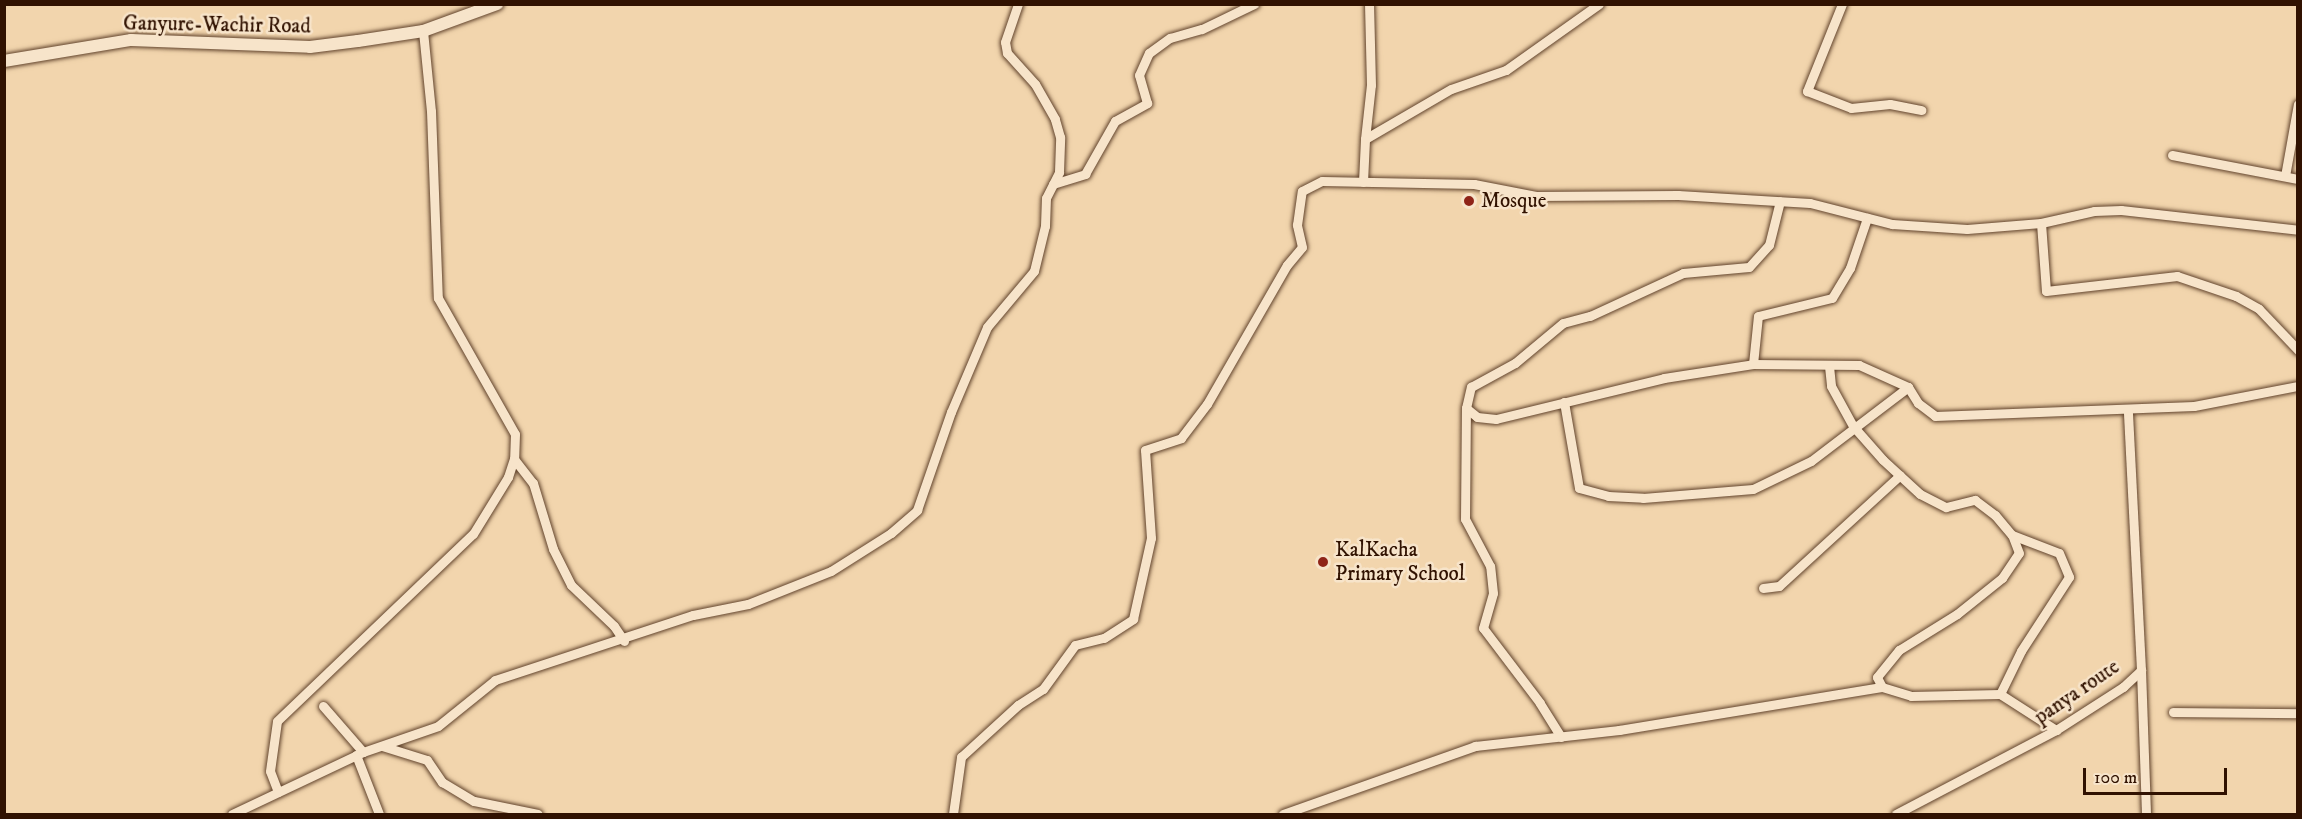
<!DOCTYPE html>
<style>
body{margin:0}
#map{position:relative;width:2302px;height:819px;overflow:hidden;background:#f2d5ad;font-family:"IM FELL DW Pica",serif}
div>[style]{position:absolute}
.roads{filter:drop-shadow(0 0 2px #61432c) drop-shadow(0 0 2px #61432c)}
.street>*{height:9px;margin:-4.5px;padding:0 4.5px;transform-origin:4.5px;border-radius:4.5px;background:#f7e4ca}
.secondary>*{height:12px;margin:-6px;padding:0 6px;transform-origin:6px;border-radius:6px;background:#f7e4ca}
.dots>*{width:16px;height:16px;translate:-50% -50%;box-sizing:border-box;border:3px solid #f7e4ca;border-radius:50%}
span{translate:-50% -50%;white-space:nowrap;text-align:center;line-height:1.15;-webkit-text-stroke:5px #f7e4ca;paint-order:stroke}
.street-label{font-size:21px;color:#311201}
.poi-label{font-size:21px;color:#311201}
.left{translate:0 -50%;text-align:left}
.frame{position:absolute;inset:0;border:6px solid #311201;pointer-events:none}
.scale{position:absolute;left:2083px;top:768px;width:144px;height:27px;box-sizing:border-box;border:3px solid #311201;border-top:0;padding-left:8px;font-size:18px;line-height:21px;white-space:nowrap;color:#311201;-webkit-text-stroke:4px #f7e4ca;paint-order:stroke}
</style>
<div id="map">
<div class="roads">
<div class="street">
<div style="left:1842px;top:4px;width:94px;rotate:111.9deg"></div>
<div style="left:1807px;top:91px;width:47px;rotate:21.1deg"></div>
<div style="left:1851px;top:108px;width:39px;rotate:-6deg"></div>
<div style="left:1890px;top:104px;width:32px;rotate:11deg"></div>
<div style="left:423px;top:31px;width:80px;rotate:84.3deg"></div>
<div style="left:431px;top:111px;width:187px;rotate:87.9deg"></div>
<div style="left:438px;top:298px;width:156px;rotate:60.5deg"></div>
<div style="left:515px;top:434px;width:25px;rotate:92deg"></div>
<div style="left:514px;top:459px;width:31px;rotate:52deg"></div>
<div style="left:533px;top:483px;width:69px;rotate:73.1deg"></div>
<div style="left:553px;top:549px;width:40px;rotate:63.4deg"></div>
<div style="left:571px;top:585px;width:59px;rotate:43.6deg"></div>
<div style="left:614px;top:626px;width:18px;rotate:56deg"></div>
<div style="left:1365px;top:139px;width:54px;rotate:-83.7deg"></div>
<div style="left:1371px;top:85px;width:81px;rotate:-91.4deg"></div>
<div style="left:2172px;top:155px;width:128px;rotate:10.8deg"></div>
<div style="left:2285px;top:176px;width:73px;rotate:-79.8deg"></div>
<div style="left:1363px;top:182px;width:43px;rotate:-87.3deg"></div>
<div style="left:1365px;top:139px;width:99px;rotate:-30.2deg"></div>
<div style="left:1451px;top:89px;width:58px;rotate:-19.1deg"></div>
<div style="left:1506px;top:70px;width:114px;rotate:-35.4deg"></div>
<div style="left:1053px;top:184px;width:34px;rotate:-17deg"></div>
<div style="left:1085px;top:174px;width:61px;rotate:-60.5deg"></div>
<div style="left:1115px;top:121px;width:37px;rotate:-29deg"></div>
<div style="left:1147px;top:103px;width:29px;rotate:-106deg"></div>
<div style="left:1139px;top:75px;width:24px;rotate:-66deg"></div>
<div style="left:1149px;top:53px;width:26px;rotate:-36deg"></div>
<div style="left:1170px;top:38px;width:33px;rotate:-16deg"></div>
<div style="left:1202px;top:29px;width:58px;rotate:-25.7deg"></div>
<div style="left:2041px;top:223px;width:68px;rotate:85.8deg"></div>
<div style="left:2046px;top:291px;width:132px;rotate:-6.5deg"></div>
<div style="left:2177px;top:276px;width:62px;rotate:18.7deg"></div>
<div style="left:2236px;top:296px;width:26px;rotate:29deg"></div>
<div style="left:2259px;top:309px;width:57px;rotate:46.4deg"></div>
<div style="left:1753px;top:364px;width:48px;rotate:-84.1deg"></div>
<div style="left:1758px;top:316px;width:76px;rotate:-13.7deg"></div>
<div style="left:1832px;top:298px;width:35px;rotate:-59deg"></div>
<div style="left:1850px;top:268px;width:53px;rotate:-71.2deg"></div>
<div style="left:1829px;top:366px;width:20px;rotate:84deg"></div>
<div style="left:1831px;top:386px;width:46px;rotate:61.2deg"></div>
<div style="left:1853px;top:426px;width:45px;rotate:48.6deg"></div>
<div style="left:1883px;top:460px;width:50px;rotate:42.6deg"></div>
<div style="left:1920px;top:494px;width:29px;rotate:27deg"></div>
<div style="left:1946px;top:507px;width:30px;rotate:-14deg"></div>
<div style="left:1975px;top:500px;width:25px;rotate:37deg"></div>
<div style="left:1995px;top:515px;width:26px;rotate:50deg"></div>
<div style="left:2012px;top:535px;width:50px;rotate:21deg"></div>
<div style="left:2059px;top:553px;width:26px;rotate:67deg"></div>
<div style="left:2069px;top:577px;width:88px;rotate:123deg"></div>
<div style="left:2021px;top:651px;width:48px;rotate:116deg"></div>
<div style="left:1564px;top:402px;width:87px;rotate:80.1deg"></div>
<div style="left:1579px;top:488px;width:30px;rotate:15deg"></div>
<div style="left:1608px;top:496px;width:35px;rotate:3deg"></div>
<div style="left:1643px;top:498px;width:110px;rotate:-4.7deg"></div>
<div style="left:1753px;top:489px;width:64px;rotate:-25.8deg"></div>
<div style="left:1811px;top:461px;width:122px;rotate:-37.3deg"></div>
<div style="left:1466px;top:408px;width:14px;rotate:39deg"></div>
<div style="left:1477px;top:417px;width:19px;rotate:6deg"></div>
<div style="left:1496px;top:419px;width:173px;rotate:-13.7deg"></div>
<div style="left:1664px;top:378px;width:90px;rotate:-8.9deg"></div>
<div style="left:1753px;top:364px;width:106px;rotate:0.5deg"></div>
<div style="left:1859px;top:365px;width:54px;rotate:24.2deg"></div>
<div style="left:1908px;top:387px;width:19px;rotate:58deg"></div>
<div style="left:1918px;top:403px;width:21px;rotate:37deg"></div>
<div style="left:1935px;top:416px;width:259px;rotate:-2.2deg"></div>
<div style="left:2194px;top:406px;width:106px;rotate:-10.9deg"></div>
<div style="left:1763px;top:588px;width:16px;rotate:-7deg"></div>
<div style="left:1779px;top:586px;width:164px;rotate:-42.5deg"></div>
<div style="left:2141px;top:670px;width:144px;rotate:88deg"></div>
<div style="left:1882px;top:687px;width:11px;rotate:-117deg"></div>
<div style="left:1877px;top:677px;width:35px;rotate:-51deg"></div>
<div style="left:1899px;top:650px;width:68px;rotate:-31.8deg"></div>
<div style="left:1957px;top:614px;width:58px;rotate:-38.7deg"></div>
<div style="left:2002px;top:578px;width:30px;rotate:-56deg"></div>
<div style="left:2019px;top:553px;width:19px;rotate:-111deg"></div>
<div style="left:323px;top:706px;width:61px;rotate:49deg"></div>
<div style="left:2173px;top:712px;width:125px;rotate:0.5deg"></div>
<div style="left:1561px;top:737px;width:40px;rotate:-122deg"></div>
<div style="left:1540px;top:703px;width:94px;rotate:-127.2deg"></div>
<div style="left:1483px;top:628px;width:36px;rotate:-74deg"></div>
<div style="left:1493px;top:593px;width:27px;rotate:-96deg"></div>
<div style="left:1490px;top:566px;width:53px;rotate:-118deg"></div>
<div style="left:1465px;top:519px;width:111px;rotate:-89.5deg"></div>
<div style="left:1466px;top:408px;width:22px;rotate:-77deg"></div>
<div style="left:1471px;top:387px;width:50px;rotate:-28.6deg"></div>
<div style="left:1515px;top:363px;width:62px;rotate:-39.8deg"></div>
<div style="left:1563px;top:323px;width:28px;rotate:-15deg"></div>
<div style="left:1590px;top:316px;width:102px;rotate:-24.8deg"></div>
<div style="left:1683px;top:273px;width:66px;rotate:-5.2deg"></div>
<div style="left:1749px;top:267px;width:30px;rotate:-48deg"></div>
<div style="left:1769px;top:245px;width:45px;rotate:-76deg"></div>
<div style="left:382px;top:746px;width:47px;rotate:17.3deg"></div>
<div style="left:427px;top:760px;width:27px;rotate:56deg"></div>
<div style="left:442px;top:782px;width:37px;rotate:31deg"></div>
<div style="left:474px;top:801px;width:65px;rotate:11.5deg"></div>
<div style="left:356px;top:755px;width:63px;rotate:68.7deg"></div>
<div style="left:278px;top:792px;width:22px;rotate:-111deg"></div>
<div style="left:270px;top:771px;width:50px;rotate:-82deg"></div>
<div style="left:277px;top:721px;width:271px;rotate:-43.7deg"></div>
<div style="left:473px;top:534px;width:67px;rotate:-58.4deg"></div>
<div style="left:508px;top:477px;width:19px;rotate:-72deg"></div>
<div style="left:232px;top:814px;width:145px;rotate:-25.3deg"></div>
<div style="left:363px;top:752px;width:79px;rotate:-19.1deg"></div>
<div style="left:438px;top:726px;width:73px;rotate:-38.9deg"></div>
<div style="left:495px;top:680px;width:208px;rotate:-18.2deg"></div>
<div style="left:693px;top:615px;width:56px;rotate:-11.3deg"></div>
<div style="left:748px;top:604px;width:89px;rotate:-21.7deg"></div>
<div style="left:831px;top:571px;width:71px;rotate:-32.3deg"></div>
<div style="left:891px;top:533px;width:35px;rotate:-41deg"></div>
<div style="left:917px;top:510px;width:104px;rotate:-70.9deg"></div>
<div style="left:951px;top:412px;width:92px;rotate:-67deg"></div>
<div style="left:987px;top:327px;width:73px;rotate:-50deg"></div>
<div style="left:1034px;top:271px;width:46px;rotate:-76.3deg"></div>
<div style="left:1045px;top:226px;width:28px;rotate:-88deg"></div>
<div style="left:1046px;top:198px;width:29px;rotate:-63deg"></div>
<div style="left:1059px;top:172px;width:35px;rotate:-88deg"></div>
<div style="left:1060px;top:137px;width:19px;rotate:-106deg"></div>
<div style="left:1055px;top:119px;width:40px;rotate:-119.7deg"></div>
<div style="left:1035px;top:84px;width:42px;rotate:-132.1deg"></div>
<div style="left:1007px;top:53px;width:11px;rotate:-100deg"></div>
<div style="left:1005px;top:42px;width:40px;rotate:-71.1deg"></div>
<div style="left:953px;top:814px;width:58px;rotate:-82deg"></div>
<div style="left:961px;top:757px;width:77px;rotate:-42.4deg"></div>
<div style="left:1018px;top:705px;width:30px;rotate:-33deg"></div>
<div style="left:1043px;top:689px;width:54px;rotate:-54deg"></div>
<div style="left:1075px;top:645px;width:30px;rotate:-14deg"></div>
<div style="left:1104px;top:638px;width:35px;rotate:-33deg"></div>
<div style="left:1133px;top:619px;width:83px;rotate:-77.5deg"></div>
<div style="left:1151px;top:538px;width:88px;rotate:-93.9deg"></div>
<div style="left:1145px;top:450px;width:38px;rotate:-18deg"></div>
<div style="left:1181px;top:438px;width:43px;rotate:-52.6deg"></div>
<div style="left:1207px;top:404px;width:160px;rotate:-60.1deg"></div>
<div style="left:1287px;top:265px;width:23px;rotate:-50deg"></div>
<div style="left:1302px;top:247px;width:23px;rotate:-103deg"></div>
<div style="left:1297px;top:225px;width:34px;rotate:-82deg"></div>
<div style="left:1302px;top:191px;width:22px;rotate:-27deg"></div>
<div style="left:1322px;top:181px;width:152px;rotate:1.1deg"></div>
<div style="left:1474px;top:184px;width:63px;rotate:11deg"></div>
<div style="left:1536px;top:196px;width:142px;rotate:-0.4deg"></div>
<div style="left:1678px;top:195px;width:132px;rotate:3.5deg"></div>
<div style="left:1810px;top:203px;width:85px;rotate:14.4deg"></div>
<div style="left:1892px;top:224px;width:75px;rotate:3.8deg"></div>
<div style="left:1967px;top:229px;width:74px;rotate:-4.6deg"></div>
<div style="left:2041px;top:223px;width:54px;rotate:-12.8deg"></div>
<div style="left:2094px;top:211px;width:27px;rotate:-2deg"></div>
<div style="left:2121px;top:210px;width:178px;rotate:6.4deg"></div>
<div style="left:1283px;top:814px;width:204px;rotate:-19.5deg"></div>
<div style="left:1475px;top:746px;width:145px;rotate:-6.3deg"></div>
<div style="left:1619px;top:730px;width:266px;rotate:-9.3deg"></div>
<div style="left:1882px;top:687px;width:30px;rotate:17deg"></div>
<div style="left:1911px;top:696px;width:89px;rotate:-1.3deg"></div>
<div style="left:2000px;top:694px;width:67px;rotate:32.7deg"></div>
<div style="left:1896px;top:814px;width:181px;rotate:-27.7deg"></div>
<div style="left:2056px;top:730px;width:80px;rotate:-32.7deg"></div>
<div style="left:2123px;top:687px;width:25px;rotate:-43deg"></div>
<div style="left:2141px;top:670px;width:260px;rotate:-92.9deg"></div>
</div>
<div class="secondary">
<div style="left:4px;top:61px;width:129px;rotate:-9.4deg"></div>
<div style="left:131px;top:40px;width:179px;rotate:2.2deg"></div>
<div style="left:310px;top:47px;width:48px;rotate:-7.1deg"></div>
<div style="left:358px;top:41px;width:66px;rotate:-8.7deg"></div>
<div style="left:423px;top:31px;width:79px;rotate:-20deg"></div>
</div>
</div>
<div class="dots">
<div style="left:1469px;top:201px;background:#8f2418"></div>
<div style="left:1323px;top:562px;background:#8f2418"></div>
</div>
<div class="street-label">
<span style="left:217px;top:25px;rotate:1deg">Ganyure-Wachir Road</span>
<span style="left:2077px;top:692px;rotate:-34deg">panya route</span>
</div>
<div class="poi-label">
<span class="left" style="left:1481px;top:201px">Mosque</span>
<span class="left" style="left:1335px;top:562px">KalKacha<br>Primary School</span>
</div>
<div class="frame"></div>
<div class="scale">100 m</div>
</div>
